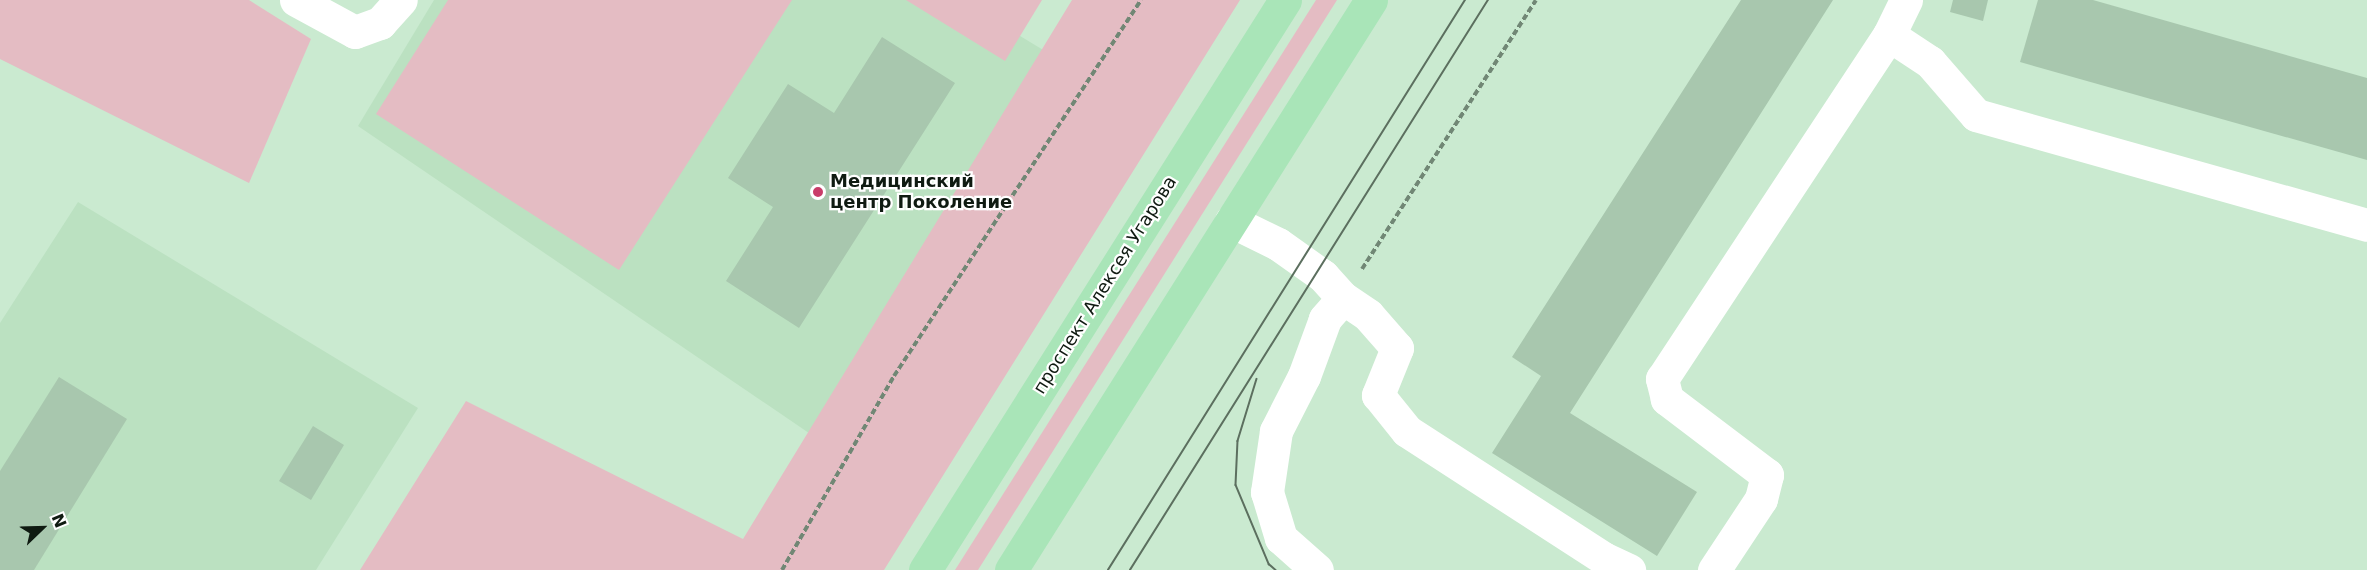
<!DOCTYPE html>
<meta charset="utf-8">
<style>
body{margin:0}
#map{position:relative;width:2367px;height:570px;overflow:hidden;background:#caead0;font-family:"DejaVu Sans",sans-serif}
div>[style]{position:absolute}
.built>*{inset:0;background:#bbe1c1}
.green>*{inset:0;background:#e4bcc3}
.building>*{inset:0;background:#a8c7ae}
.path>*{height:4px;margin-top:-2px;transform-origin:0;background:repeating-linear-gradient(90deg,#718775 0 6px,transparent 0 9px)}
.minor>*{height:33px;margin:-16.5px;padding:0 16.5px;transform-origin:16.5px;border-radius:16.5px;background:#fff}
.major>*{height:33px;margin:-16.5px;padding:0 16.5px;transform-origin:16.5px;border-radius:16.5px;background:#a9e5b8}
.tram>*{height:1.5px;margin:-0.75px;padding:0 0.75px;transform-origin:0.75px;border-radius:0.75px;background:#5c6f5f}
.dots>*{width:16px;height:16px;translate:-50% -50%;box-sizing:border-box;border:3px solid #fff;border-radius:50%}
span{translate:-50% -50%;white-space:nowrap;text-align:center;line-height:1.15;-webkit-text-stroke:4.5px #fff;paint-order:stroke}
.poi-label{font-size:18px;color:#0f1a11;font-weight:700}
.left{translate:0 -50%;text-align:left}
.street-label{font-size:18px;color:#0f1a11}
.north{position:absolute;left:12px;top:498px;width:60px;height:60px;-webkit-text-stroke:4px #fff;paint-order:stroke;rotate:67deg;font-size:16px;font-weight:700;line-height:24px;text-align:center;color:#0f1a11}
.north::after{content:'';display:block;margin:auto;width:21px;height:27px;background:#0f1a11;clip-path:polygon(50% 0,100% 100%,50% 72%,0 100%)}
</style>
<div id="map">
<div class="built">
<div style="clip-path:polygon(434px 0,961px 0,1063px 62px,825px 444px,358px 126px)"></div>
<div style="clip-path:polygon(78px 202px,418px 408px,316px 570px,0 570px,0 323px)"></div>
</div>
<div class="green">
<div style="clip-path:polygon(0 0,249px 0,311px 39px,249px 183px,0 59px)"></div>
<div style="clip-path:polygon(448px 0,792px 0,619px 270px,376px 114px)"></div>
<div style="clip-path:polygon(906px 0,1042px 0,1005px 61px)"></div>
<div style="clip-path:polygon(1072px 0,1240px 0,884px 570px,360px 570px,466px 401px,743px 539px)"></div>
<div style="clip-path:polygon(1316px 0,1337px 0,978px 570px,955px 570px)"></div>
</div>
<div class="building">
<div style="clip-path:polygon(1741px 0,1833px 0,1570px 413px,1697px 492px,1657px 556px,1492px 453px,1541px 376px,1512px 357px)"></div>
<div style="clip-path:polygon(1953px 0,1988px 0,1983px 21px,1950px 12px)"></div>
<div style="clip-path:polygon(2038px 0,2093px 0,2367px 78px,2367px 160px,2020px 62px)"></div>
<div style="clip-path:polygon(882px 37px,955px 83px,799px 328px,726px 281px,773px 207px,728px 178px,788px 84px,834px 113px)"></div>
<div style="clip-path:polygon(59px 377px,127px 419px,34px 570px,0 570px,0 471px)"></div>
<div style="clip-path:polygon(313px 426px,344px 445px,311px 500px,279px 481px)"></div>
</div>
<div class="path">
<div style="left:1362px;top:269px;width:320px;rotate:-57.1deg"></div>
<div style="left:782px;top:570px;width:224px;rotate:-60deg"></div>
<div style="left:894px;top:376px;width:450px;rotate:-56.7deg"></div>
</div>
<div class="minor">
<div style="left:296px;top:0;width:67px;rotate:28.5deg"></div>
<div style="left:355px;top:32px;width:27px;rotate:-20deg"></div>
<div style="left:380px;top:23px;width:31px;rotate:-48deg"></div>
<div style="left:1906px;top:0;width:39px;rotate:116deg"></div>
<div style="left:1889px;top:35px;width:49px;rotate:33.4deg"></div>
<div style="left:1930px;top:62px;width:70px;rotate:49deg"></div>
<div style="left:1976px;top:115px;width:406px;rotate:15.7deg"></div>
<div style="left:1231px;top:221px;width:52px;rotate:26.1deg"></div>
<div style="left:1278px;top:244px;width:55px;rotate:35.4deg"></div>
<div style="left:1323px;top:276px;width:30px;rotate:48deg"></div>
<div style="left:1343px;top:298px;width:28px;rotate:131deg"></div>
<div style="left:1325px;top:319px;width:61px;rotate:110.2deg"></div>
<div style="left:1304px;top:376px;width:62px;rotate:117deg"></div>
<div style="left:1276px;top:431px;width:62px;rotate:98.4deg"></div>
<div style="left:1267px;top:492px;width:48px;rotate:73.1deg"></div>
<div style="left:1281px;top:538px;width:48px;rotate:41.6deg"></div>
<div style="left:1343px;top:298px;width:30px;rotate:34deg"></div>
<div style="left:1368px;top:315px;width:44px;rotate:48.7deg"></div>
<div style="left:1397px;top:348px;width:51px;rotate:112deg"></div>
<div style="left:1378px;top:395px;width:46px;rotate:51.1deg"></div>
<div style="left:1407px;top:431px;width:234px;rotate:32.9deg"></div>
<div style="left:1603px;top:558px;width:29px;rotate:25deg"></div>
<div style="left:1714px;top:570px;width:85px;rotate:-56.5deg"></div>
<div style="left:1761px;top:499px;width:25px;rotate:-76deg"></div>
<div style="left:1767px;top:475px;width:126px;rotate:-142.8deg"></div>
<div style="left:1667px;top:399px;width:21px;rotate:-104deg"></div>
<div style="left:1662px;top:379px;width:412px;rotate:-56.6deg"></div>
</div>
<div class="major">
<div style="left:925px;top:570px;width:674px;rotate:-57.72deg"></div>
<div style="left:1011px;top:570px;width:674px;rotate:-57.72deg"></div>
</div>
<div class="tram">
<div style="left:1257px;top:379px;width:65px;rotate:107deg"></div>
<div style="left:1238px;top:441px;width:44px;rotate:92.6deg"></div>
<div style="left:1236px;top:485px;width:86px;rotate:67.3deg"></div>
<div style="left:1269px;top:564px;width:9px;rotate:41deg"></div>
<div style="left:1108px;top:570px;width:673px;rotate:-57.94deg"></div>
<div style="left:1130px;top:570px;width:673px;rotate:-57.87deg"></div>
</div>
<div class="dots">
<div style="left:818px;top:192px;background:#c93c69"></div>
</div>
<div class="poi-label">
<span class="left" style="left:830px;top:192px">Медицинский<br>центр Поколение</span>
</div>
<div class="street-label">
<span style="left:1105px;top:285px;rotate:-58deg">проспект Алексея Угарова</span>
</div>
<div class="north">N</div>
</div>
